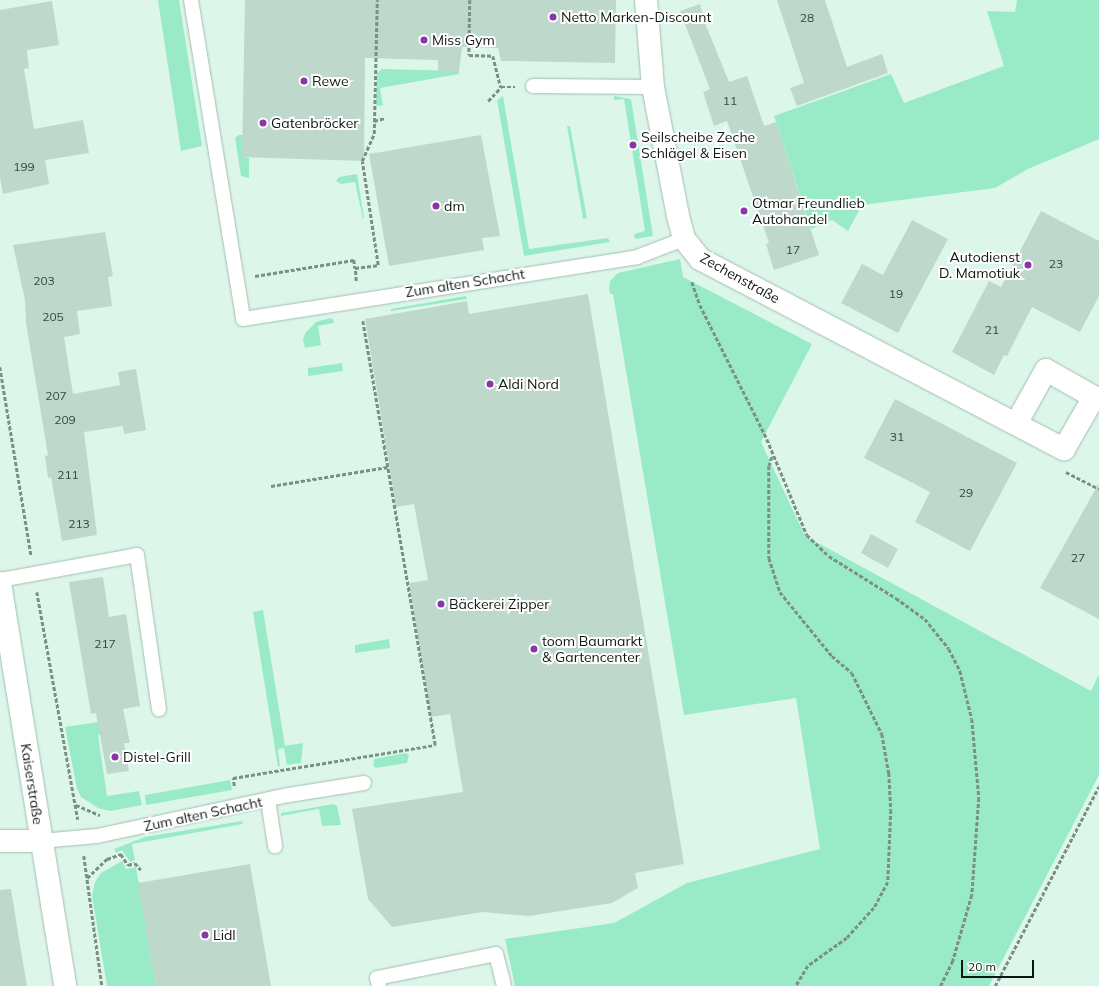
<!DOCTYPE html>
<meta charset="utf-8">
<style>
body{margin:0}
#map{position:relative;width:1099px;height:986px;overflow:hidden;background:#dcf7ea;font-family:Mulish,sans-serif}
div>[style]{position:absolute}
.green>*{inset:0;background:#99ebc8}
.building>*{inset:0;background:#bed8cc}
.path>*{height:2.5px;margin-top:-1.25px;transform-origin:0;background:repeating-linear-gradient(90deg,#7c8f86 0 4px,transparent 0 6px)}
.roads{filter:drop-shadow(0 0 1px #a3bdb1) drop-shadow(0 0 1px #a3bdb1)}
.lane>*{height:14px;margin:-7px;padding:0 7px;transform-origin:7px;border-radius:7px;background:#fff}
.street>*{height:22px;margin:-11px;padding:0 11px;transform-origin:11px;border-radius:11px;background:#fff}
.secondary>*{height:22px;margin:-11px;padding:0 11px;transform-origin:11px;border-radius:11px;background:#fff}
.dots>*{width:11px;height:11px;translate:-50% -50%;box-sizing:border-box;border:2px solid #fff;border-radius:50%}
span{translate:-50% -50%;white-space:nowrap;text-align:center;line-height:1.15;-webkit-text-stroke:4px #fff;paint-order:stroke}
.number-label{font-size:12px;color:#3a4741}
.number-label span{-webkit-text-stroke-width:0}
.poi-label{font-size:14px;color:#0e1713}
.left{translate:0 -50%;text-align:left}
.right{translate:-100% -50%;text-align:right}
.street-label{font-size:14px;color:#0e1713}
.scale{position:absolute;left:961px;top:960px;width:73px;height:18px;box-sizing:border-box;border:2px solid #0e1713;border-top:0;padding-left:5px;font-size:12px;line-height:14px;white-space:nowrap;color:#0e1713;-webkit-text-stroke:3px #fff;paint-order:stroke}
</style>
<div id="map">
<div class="green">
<div style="clip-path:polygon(158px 0,179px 0,202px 146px,181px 151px)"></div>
<div style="clip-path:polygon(1017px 0,1099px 0,1099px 139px,1028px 169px,995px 188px,862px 205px,848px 231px,832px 220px,811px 229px,774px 116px,891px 74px,904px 103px,1004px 66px,987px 11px,1015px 12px)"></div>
<div style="clip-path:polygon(382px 69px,459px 71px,459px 74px,380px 88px,383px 105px,380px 106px,376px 105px,377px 73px)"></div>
<div style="clip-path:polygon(503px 96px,529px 249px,608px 238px,610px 242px,524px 256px,497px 100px)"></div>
<div style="clip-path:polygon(614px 96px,631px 99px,653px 236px,635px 239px,634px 234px,645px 231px,624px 99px,614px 100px)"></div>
<div style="clip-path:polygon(567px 126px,570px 126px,587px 218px,583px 219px)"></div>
<div style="clip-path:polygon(239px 135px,243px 135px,242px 157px,249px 158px,249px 178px,241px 176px,235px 138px)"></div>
<div style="clip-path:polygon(357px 174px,364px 218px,363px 219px,355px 182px,341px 184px,336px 181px,339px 177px)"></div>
<div style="clip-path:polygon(680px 259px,683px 277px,812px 344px,761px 442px,805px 536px,1091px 691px,1099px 674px,1099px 775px,989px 986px,515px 986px,505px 939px,614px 923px,687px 883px,820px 849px,796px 698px,684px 715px,613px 294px,610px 294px,609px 288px,610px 281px,618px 273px)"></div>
<div style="clip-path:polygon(466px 296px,467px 299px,391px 311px,391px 309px)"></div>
<div style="clip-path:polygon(330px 318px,333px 319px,334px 323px,318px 326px,321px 345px,305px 348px,303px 339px,306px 332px,316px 322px)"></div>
<div style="clip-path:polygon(342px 363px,343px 371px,308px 376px,308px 368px)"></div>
<div style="clip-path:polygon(263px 610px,285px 746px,303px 743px,301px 763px,287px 765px,284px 748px,278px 749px,280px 766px,278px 767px,253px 612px)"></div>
<div style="clip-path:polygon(389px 639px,390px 648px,355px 653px,355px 645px)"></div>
<div style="clip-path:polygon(125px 718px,127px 730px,98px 735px,107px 796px,139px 791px,142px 805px,110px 811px,98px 808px,81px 797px,77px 789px,65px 727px)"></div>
<div style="clip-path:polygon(406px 753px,409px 755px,407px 763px,376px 768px,373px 765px,374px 759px)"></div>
<div style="clip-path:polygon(230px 780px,232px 790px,146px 805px,145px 795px)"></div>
<div style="clip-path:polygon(334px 804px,337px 806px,341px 825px,322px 826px,319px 809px,281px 816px,281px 813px)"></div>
<div style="clip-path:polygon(242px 821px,243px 824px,132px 844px,135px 860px,130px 862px,122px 850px,116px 853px,114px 849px,145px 837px)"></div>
<div style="clip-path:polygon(122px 861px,126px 869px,136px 867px,156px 986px,107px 986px,92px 896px,95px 882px,101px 873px)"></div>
</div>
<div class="building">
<div style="clip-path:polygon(245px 0,616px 0,615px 63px,501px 61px,498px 48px,462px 47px,459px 71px,438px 71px,438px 60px,365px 58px,364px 161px,242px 157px)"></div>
<div style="clip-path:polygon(777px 0,825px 0,847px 67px,882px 54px,888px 73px,797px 106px,790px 88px,804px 83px)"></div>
<div style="clip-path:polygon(52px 1px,59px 45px,27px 50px,29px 68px,24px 69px,34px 129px,83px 120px,89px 153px,45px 160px,49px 184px,3px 194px,0 177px,0 10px)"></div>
<div style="clip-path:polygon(700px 4px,705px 23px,729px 82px,747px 76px,764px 126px,776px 122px,819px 255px,774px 270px,766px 244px,769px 243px,727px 121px,714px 126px,703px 92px,710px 89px,680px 11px)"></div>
<div style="clip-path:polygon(481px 135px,500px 236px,482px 238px,484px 250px,389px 266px,369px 154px)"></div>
<div style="clip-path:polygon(1041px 211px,1099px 241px,1099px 296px,1080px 332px,1032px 307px,1007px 356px,1004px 355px,994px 375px,952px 352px,989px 281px,1001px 287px)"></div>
<div style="clip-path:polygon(912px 220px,948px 239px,898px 333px,841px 303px,862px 264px,883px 275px)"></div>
<div style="clip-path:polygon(105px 232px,113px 276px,108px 277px,112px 306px,77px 311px,80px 334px,64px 337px,73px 394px,120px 385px,118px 372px,136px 369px,146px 430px,124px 434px,123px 426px,84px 432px,97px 535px,62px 541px,51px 477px,48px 478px,45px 456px,48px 455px,26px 323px,25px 300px,13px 245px)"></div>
<div style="clip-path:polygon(588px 294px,684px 864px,635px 873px,638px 888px,612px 903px,529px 916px,482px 912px,392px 927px,368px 899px,352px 809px,463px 792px,450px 714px,431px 717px,409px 583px,428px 580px,414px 504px,396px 507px,365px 319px,467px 301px,469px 314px)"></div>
<div style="clip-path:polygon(895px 399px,1017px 463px,970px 551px,915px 522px,930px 492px,864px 458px)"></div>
<div style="clip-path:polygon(1099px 483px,1099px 619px,1040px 588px)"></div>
<div style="clip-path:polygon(871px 534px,898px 549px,888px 568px,861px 553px)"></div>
<div style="clip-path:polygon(103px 577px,109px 617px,126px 614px,140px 706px,123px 709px,130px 743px,124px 743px,129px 771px,107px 774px,96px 713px,91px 714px,69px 582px)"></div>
<div style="clip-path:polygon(250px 864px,271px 986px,156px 986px,138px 883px)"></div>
<div style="clip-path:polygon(11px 889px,19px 939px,27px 986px,0 986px,0 890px)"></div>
</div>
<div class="path">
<div style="left:470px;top:0;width:55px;rotate:91deg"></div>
<div style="left:469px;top:55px;width:24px;rotate:2deg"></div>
<div style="left:493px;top:56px;width:32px;rotate:76deg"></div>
<div style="left:488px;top:101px;width:19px;rotate:-47deg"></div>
<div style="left:501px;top:87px;width:14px"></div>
<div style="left:374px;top:121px;width:11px;rotate:-15deg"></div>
<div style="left:255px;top:276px;width:100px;rotate:-9.2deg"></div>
<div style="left:354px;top:260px;width:8px;rotate:83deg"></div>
<div style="left:356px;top:281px;width:13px;rotate:-94deg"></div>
<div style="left:355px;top:268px;width:23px;rotate:-7deg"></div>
<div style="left:378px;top:265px;width:105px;rotate:-98.7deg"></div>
<div style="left:362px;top:161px;width:30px;rotate:-66deg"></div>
<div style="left:374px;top:134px;width:134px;rotate:-88.7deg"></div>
<div style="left:692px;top:282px;width:24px;rotate:71deg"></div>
<div style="left:700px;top:305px;width:150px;rotate:63.4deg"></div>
<div style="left:767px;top:439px;width:104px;rotate:67.4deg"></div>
<div style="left:807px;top:535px;width:30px;rotate:44deg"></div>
<div style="left:829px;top:556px;width:79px;rotate:32.1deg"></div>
<div style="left:896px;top:598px;width:36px;rotate:36deg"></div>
<div style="left:925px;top:619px;width:38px;rotate:51deg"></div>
<div style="left:949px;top:649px;width:25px;rotate:63deg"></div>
<div style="left:960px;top:671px;width:49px;rotate:76deg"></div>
<div style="left:972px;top:719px;width:79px;rotate:84.9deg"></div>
<div style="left:979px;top:798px;width:97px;rotate:94.1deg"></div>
<div style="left:972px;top:895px;width:69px;rotate:106.1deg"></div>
<div style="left:953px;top:961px;width:28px;rotate:116deg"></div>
<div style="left:0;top:367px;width:191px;rotate:80.6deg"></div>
<div style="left:772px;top:457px;width:9px;rotate:108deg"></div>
<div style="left:769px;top:466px;width:92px;rotate:90deg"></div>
<div style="left:769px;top:558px;width:36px;rotate:72deg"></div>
<div style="left:780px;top:592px;width:82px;rotate:50.9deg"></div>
<div style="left:832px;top:656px;width:26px;rotate:40deg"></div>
<div style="left:852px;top:673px;width:68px;rotate:63.8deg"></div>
<div style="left:882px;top:734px;width:40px;rotate:80deg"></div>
<div style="left:889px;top:773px;width:37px;rotate:87deg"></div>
<div style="left:891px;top:810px;width:72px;rotate:92.4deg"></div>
<div style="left:888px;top:882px;width:30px;rotate:118deg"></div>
<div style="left:874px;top:908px;width:40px;rotate:132deg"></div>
<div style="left:847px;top:938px;width:48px;rotate:144.3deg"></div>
<div style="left:808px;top:966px;width:23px;rotate:121deg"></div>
<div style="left:1066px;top:472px;width:37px;rotate:27deg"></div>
<div style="left:271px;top:486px;width:118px;rotate:-9.3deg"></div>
<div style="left:37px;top:592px;width:231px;rotate:79.8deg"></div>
<div style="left:234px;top:786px;width:8px;rotate:-97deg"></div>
<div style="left:233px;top:778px;width:205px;rotate:-9.3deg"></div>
<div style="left:435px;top:745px;width:431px;rotate:-99.7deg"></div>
<div style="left:76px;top:805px;width:26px;rotate:23deg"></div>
<div style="left:84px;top:856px;width:131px;rotate:82.1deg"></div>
<div style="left:87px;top:878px;width:28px;rotate:-44deg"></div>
<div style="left:107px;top:859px;width:15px;rotate:-20deg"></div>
<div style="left:121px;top:854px;width:13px;rotate:58deg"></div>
<div style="left:128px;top:865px;width:7px;rotate:-16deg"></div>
<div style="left:135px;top:863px;width:9px;rotate:49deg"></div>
<div style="left:995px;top:986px;width:225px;rotate:-62.5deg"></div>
</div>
<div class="roads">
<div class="lane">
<div style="left:191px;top:0;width:323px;rotate:80.7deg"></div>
<div style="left:243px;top:319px;width:399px;rotate:-8.9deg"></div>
<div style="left:637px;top:257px;width:50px;rotate:-21deg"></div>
<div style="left:533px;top:86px;width:120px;rotate:0.5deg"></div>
<div style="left:0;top:580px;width:139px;rotate:-10.3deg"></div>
<div style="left:137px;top:555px;width:156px;rotate:81.9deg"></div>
<div style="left:268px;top:800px;width:47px;rotate:81.3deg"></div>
<div style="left:41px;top:841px;width:56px;rotate:-5.1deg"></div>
<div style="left:97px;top:836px;width:196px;rotate:-12.1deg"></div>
<div style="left:289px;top:795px;width:76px;rotate:-9.1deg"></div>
<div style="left:379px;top:986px;width:8px;rotate:-104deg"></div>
<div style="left:377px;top:978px;width:121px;rotate:-11.4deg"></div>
<div style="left:496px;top:954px;width:33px;rotate:76deg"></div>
</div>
<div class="street">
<div style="left:646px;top:0;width:87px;rotate:85.4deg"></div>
<div style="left:653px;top:87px;width:131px;rotate:79deg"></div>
<div style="left:678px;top:216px;width:24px;rotate:75deg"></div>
<div style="left:684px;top:239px;width:26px;rotate:51deg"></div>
<div style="left:700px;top:259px;width:411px;rotate:27.6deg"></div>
<div style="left:1064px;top:449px;width:60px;rotate:-60deg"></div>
<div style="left:1094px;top:397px;width:55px;rotate:-150.6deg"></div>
<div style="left:1046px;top:370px;width:60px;rotate:119.1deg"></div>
<div style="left:0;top:841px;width:41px"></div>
</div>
<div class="secondary">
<div style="left:0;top:583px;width:408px;rotate:80.8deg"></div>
</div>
</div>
<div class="dots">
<div style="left:553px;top:17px;background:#8937a6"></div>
<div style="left:424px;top:40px;background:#8937a6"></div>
<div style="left:304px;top:81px;background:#8937a6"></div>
<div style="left:263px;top:123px;background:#8937a6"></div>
<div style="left:633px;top:145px;background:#8937a6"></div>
<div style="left:436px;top:206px;background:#8937a6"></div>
<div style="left:744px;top:211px;background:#8937a6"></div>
<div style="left:1028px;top:265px;background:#8937a6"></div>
<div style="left:490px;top:384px;background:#8937a6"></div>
<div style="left:441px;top:604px;background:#8937a6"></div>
<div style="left:534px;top:649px;background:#8937a6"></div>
<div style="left:115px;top:757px;background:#8937a6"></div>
<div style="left:205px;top:935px;background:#8937a6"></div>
</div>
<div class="number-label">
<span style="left:807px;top:18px">28</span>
<span style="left:730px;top:101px">11</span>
<span style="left:24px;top:167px">199</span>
<span style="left:793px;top:250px">17</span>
<span style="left:1056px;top:264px">23</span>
<span style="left:44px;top:281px">203</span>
<span style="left:896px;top:294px">19</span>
<span style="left:53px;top:317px">205</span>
<span style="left:992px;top:330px">21</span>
<span style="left:56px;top:396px">207</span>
<span style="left:65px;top:420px">209</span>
<span style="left:897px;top:437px">31</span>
<span style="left:68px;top:475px">211</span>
<span style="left:966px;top:493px">29</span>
<span style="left:79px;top:524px">213</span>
<span style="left:1078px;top:558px">27</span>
<span style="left:105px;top:644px">217</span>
</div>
<div class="poi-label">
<span class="left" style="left:561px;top:17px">Netto Marken-Discount</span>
<span class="left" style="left:432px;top:40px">Miss Gym</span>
<span class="left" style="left:312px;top:81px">Rewe</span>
<span class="left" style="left:271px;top:123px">Gatenbröcker</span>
<span class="left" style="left:641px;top:145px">Seilscheibe Zeche<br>Schlägel &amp; Eisen</span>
<span class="left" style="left:752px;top:211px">Otmar Freundlieb<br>Autohandel</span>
<span class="left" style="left:444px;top:206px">dm</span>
<span class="right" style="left:1020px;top:265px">Autodienst<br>D. Mamotiuk</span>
<span class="left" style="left:498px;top:384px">Aldi Nord</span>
<span class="left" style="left:449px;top:604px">Bäckerei Zipper</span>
<span class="left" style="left:542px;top:649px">toom Baumarkt<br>&amp; Gartencenter</span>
<span class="left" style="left:123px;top:757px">Distel-Grill</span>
<span class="left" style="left:213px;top:935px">Lidl</span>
</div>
<div class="street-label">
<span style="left:740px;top:278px;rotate:29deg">Zechenstraße</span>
<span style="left:465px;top:283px;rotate:-9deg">Zum alten Schacht</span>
<span style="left:32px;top:784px;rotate:81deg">Kaiserstraße</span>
<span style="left:203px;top:814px;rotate:-12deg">Zum alten Schacht</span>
</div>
<div class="scale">20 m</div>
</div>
